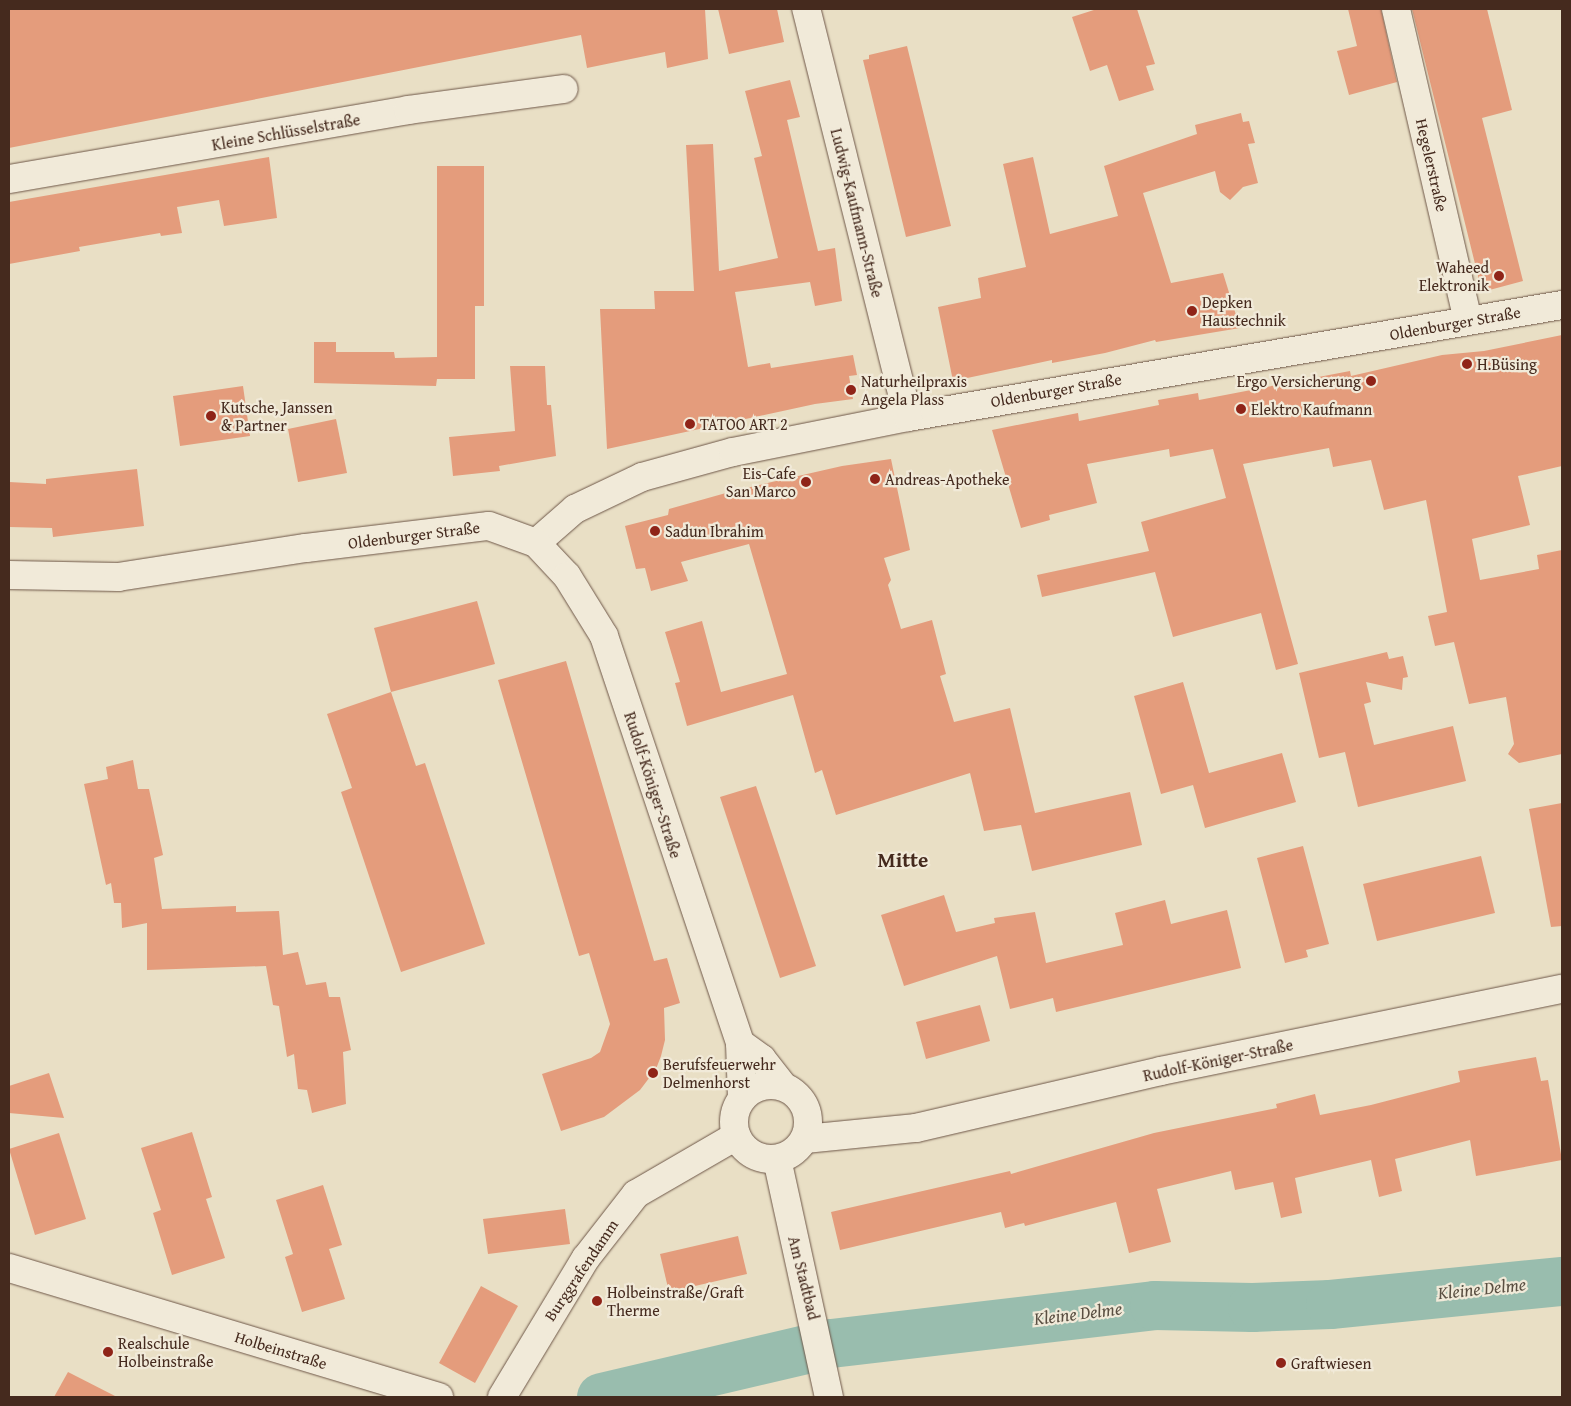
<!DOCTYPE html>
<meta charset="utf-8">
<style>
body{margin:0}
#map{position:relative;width:1571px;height:1406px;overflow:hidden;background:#e9dfc5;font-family:"Gentium Book Plus",serif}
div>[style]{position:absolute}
.river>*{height:49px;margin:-24.5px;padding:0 24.5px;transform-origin:24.5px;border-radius:24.5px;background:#99bdae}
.building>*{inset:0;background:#e49c7c}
.roads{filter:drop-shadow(0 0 1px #6e5748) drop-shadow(0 0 1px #6e5748)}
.street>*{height:28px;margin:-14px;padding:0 14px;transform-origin:14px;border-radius:14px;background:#f1ead9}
.secondary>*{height:28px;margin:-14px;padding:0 14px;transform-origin:14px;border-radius:14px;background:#f1ead9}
.secondary>.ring{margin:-14px;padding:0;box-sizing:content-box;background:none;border:28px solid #f1ead9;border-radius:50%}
.dots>*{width:14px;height:14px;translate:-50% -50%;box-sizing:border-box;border:2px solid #f1ead9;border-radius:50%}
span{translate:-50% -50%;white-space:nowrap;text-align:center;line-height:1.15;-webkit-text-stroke:4.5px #f1ead9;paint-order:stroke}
.street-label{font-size:16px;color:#452a1e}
.poi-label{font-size:16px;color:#452a1e}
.right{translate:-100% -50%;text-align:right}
.left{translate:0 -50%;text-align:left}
.water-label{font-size:18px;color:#5a4f42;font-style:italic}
.district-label{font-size:21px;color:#452a1e;font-weight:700}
.frame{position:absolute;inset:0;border:10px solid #452a1e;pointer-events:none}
</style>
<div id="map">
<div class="river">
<div style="left:601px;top:1397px;width:236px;rotate:-13.2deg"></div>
<div style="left:831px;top:1343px;width:325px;rotate:-6.7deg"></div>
<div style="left:1154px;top:1305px;width:98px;rotate:1.2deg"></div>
<div style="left:1252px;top:1307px;width:78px;rotate:-2.2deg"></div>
<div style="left:1330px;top:1304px;width:233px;rotate:-5.7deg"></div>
</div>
<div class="building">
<div style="clip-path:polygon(9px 9px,705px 9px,708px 59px,667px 68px,665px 52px,587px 68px,581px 35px,9px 148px)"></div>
<div style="clip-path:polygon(718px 9px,777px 9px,784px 42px,729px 54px)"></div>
<div style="clip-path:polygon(1097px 9px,1137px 9px,1155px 64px,1146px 66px,1154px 90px,1119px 101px,1107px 65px,1090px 71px,1072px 17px)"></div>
<div style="clip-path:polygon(1348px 9px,1381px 9px,1397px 82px,1349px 95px,1337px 51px,1357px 46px)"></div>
<div style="clip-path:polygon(1412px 9px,1487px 9px,1512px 110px,1482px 118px,1523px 281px,1482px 292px)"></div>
<div style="clip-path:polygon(907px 46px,951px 226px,906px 237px,863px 60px,869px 59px,869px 55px)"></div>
<div style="clip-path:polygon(790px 80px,800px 117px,787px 120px,818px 251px,835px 248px,842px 301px,815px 306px,810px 282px,735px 292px,748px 367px,770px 363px,771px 368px,853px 355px,857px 375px,849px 376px,853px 399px,815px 404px,607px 449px,600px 309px,655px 309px,654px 291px,694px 291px,686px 145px,713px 144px,719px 271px,778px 258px,754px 158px,762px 156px,745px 91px)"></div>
<div style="clip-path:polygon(1241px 113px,1243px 122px,1249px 121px,1255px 143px,1248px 144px,1258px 183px,1243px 187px,1230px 200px,1220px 192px,1215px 171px,1143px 193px,1171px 283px,1223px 273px,1240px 328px,1156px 342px,1155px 340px,1105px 353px,1052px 363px,1052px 360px,953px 381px,938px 307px,981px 298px,978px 278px,1026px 267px,1003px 164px,1033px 157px,1050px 234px,1118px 216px,1104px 166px,1197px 134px,1195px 125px)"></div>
<div style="clip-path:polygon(269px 157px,277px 218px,224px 226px,219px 200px,177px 207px,182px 233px,161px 236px,160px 233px,79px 247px,80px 251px,9px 264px,9px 202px)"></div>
<div style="clip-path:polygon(437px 166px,484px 166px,484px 306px,475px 306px,475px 379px,437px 379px,436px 386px,314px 383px,314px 342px,336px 342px,336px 352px,394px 352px,395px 358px,437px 357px)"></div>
<div style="clip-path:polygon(1562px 335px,1562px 466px,1518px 476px,1530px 525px,1472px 539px,1480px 580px,1539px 569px,1537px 555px,1562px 550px,1562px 754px,1519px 763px,1508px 754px,1514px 744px,1506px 697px,1469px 704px,1454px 642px,1435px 646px,1428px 616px,1447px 612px,1426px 500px,1384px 510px,1371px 460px,1333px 467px,1329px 448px,1243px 464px,1298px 664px,1276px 670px,1261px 613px,1173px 637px,1155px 572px,1042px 597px,1037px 575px,1149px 551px,1141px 522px,1226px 498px,1213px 449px,1170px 457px,1169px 449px,1087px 464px,1097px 503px,1049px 515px,1050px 520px,1021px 528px,992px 430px,1078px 413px,1079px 421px,1159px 405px,1158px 400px,1198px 393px,1199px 400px,1350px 371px,1351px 376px,1442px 355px,1484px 351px)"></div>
<div style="clip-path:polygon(510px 366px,545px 366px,547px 405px,551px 405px,556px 456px,499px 466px,500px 471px,453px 476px,449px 437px,515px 431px)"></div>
<div style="clip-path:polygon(243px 386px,250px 436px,180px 446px,173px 396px)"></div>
<div style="clip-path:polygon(336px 419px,347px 473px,298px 482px,288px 429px)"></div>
<div style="clip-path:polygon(891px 459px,910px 550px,884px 558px,891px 580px,888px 585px,901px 629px,932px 620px,946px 674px,940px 676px,954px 722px,1010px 708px,1035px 813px,1130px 792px,1142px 845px,1032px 871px,1021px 825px,984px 831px,970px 773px,836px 815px,822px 770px,815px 773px,793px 695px,687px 726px,675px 683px,680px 682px,665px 632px,702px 621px,721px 692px,787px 674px,749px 544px,681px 562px,688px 581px,651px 591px,645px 568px,636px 569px,625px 526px,668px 515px,669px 509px,733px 491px,842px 466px)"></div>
<div style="clip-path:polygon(137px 469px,144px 526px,53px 537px,52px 528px,9px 527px,9px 482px,46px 484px,46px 479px)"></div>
<div style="clip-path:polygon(477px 601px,495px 664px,391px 692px,374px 628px)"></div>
<div style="clip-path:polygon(1387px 652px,1389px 659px,1403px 656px,1408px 677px,1403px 678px,1402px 690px,1366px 682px,1371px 702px,1364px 704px,1374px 745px,1453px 726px,1466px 781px,1358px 807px,1345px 752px,1319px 758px,1299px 673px)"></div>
<div style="clip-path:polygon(566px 661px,654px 961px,667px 958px,680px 1003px,664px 1008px,665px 1040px,661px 1056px,656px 1069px,640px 1090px,604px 1117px,561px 1131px,542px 1074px,591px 1058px,600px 1052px,610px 1024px,589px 953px,579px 956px,498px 680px)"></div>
<div style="clip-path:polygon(1183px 682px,1209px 773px,1282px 753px,1296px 802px,1205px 828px,1193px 785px,1161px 794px,1134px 696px)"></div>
<div style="clip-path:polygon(391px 692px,416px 766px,425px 763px,485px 944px,401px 972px,341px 792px,352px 788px,327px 714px)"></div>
<div style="clip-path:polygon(133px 760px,138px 789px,149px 789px,163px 855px,154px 858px,162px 909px,236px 906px,236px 912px,279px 911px,283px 955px,298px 952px,306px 985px,326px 982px,329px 997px,340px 997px,351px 1050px,343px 1052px,346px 1104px,312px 1113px,307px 1090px,298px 1089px,294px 1054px,287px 1057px,279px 1006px,273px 1005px,266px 966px,147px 970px,147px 923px,122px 928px,121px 903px,114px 903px,111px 883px,106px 885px,84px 784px,108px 779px,106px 767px)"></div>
<div style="clip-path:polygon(756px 786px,816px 966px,780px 978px,720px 797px)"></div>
<div style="clip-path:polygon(1562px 803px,1562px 926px,1551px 927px,1529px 809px)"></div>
<div style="clip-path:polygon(1303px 846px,1329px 944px,1306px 950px,1308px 957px,1285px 963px,1257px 858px)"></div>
<div style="clip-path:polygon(1481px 856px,1495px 913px,1377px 941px,1363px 884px)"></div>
<div style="clip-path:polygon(944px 895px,956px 932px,995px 923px,994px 918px,1035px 912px,1046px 963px,1123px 945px,1115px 913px,1165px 900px,1171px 924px,1227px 910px,1241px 968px,1056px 1012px,1053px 998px,1010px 1009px,997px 956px,904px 986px,881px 915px)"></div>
<div style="clip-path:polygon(980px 1005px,990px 1041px,926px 1059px,916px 1022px)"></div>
<div style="clip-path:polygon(1536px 1057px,1541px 1081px,1548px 1080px,1562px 1160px,1476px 1176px,1470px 1140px,1395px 1159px,1402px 1191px,1379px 1197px,1371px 1160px,1295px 1178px,1302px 1213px,1281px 1218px,1273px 1182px,1235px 1190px,1231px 1171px,1157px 1189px,1171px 1242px,1129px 1253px,1116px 1202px,1025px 1226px,1024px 1223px,1005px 1228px,1001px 1212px,840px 1250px,831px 1212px,1010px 1171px,1011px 1174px,1154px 1133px,1277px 1108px,1276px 1104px,1315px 1094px,1320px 1115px,1371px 1105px,1460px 1082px,1458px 1071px)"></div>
<div style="clip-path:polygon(49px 1073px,64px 1118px,9px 1113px,9px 1086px)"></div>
<div style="clip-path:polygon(192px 1132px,212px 1197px,206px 1199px,225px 1258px,172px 1275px,153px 1213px,161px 1210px,141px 1148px)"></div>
<div style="clip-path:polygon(59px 1133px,86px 1219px,35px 1235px,9px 1149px)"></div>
<div style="clip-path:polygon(323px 1185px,342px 1245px,329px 1249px,345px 1299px,302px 1312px,285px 1257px,293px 1254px,276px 1200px)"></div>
<div style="clip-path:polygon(565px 1209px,570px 1244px,488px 1254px,483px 1219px)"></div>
<div style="clip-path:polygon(738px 1236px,747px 1274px,669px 1292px,660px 1254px)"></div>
<div style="clip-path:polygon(481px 1286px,518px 1306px,475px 1383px,439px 1363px)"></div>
<div style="clip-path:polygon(68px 1372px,117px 1397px,54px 1397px)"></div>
</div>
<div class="roads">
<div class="street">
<div style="left:1396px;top:9px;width:319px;rotate:77deg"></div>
<div style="left:9px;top:179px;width:405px;rotate:-9.8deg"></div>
<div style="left:408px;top:110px;width:157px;rotate:-7.7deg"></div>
<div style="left:908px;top:417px;width:664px;rotate:-9.72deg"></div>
<div style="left:777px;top:1159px;width:244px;rotate:77.7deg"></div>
<div style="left:9px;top:1268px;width:449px;rotate:16.7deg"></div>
<div style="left:502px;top:1397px;width:162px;rotate:-58.9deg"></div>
<div style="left:586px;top:1258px;width:81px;rotate:-52deg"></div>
<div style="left:636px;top:1194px;width:116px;rotate:-30.1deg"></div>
</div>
<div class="secondary">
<div style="left:536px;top:543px;width:52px;rotate:-41.1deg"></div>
<div style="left:575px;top:509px;width:74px;rotate:-25.5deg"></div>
<div style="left:642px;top:477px;width:94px;rotate:-15.4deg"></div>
<div style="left:733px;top:452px;width:178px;rotate:-11.3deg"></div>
<div style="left:908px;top:417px;width:421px;rotate:-104deg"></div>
<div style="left:9px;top:575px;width:109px;rotate:1.1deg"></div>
<div style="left:118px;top:577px;width:190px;rotate:-8.8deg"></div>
<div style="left:306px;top:548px;width:184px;rotate:-6.9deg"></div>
<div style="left:489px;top:526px;width:50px;rotate:19.9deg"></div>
<div style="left:536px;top:543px;width:45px;rotate:46.8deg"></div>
<div style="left:567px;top:576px;width:70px;rotate:58.3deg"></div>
<div style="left:604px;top:636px;width:429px;rotate:71.5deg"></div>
<div style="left:740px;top:1043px;width:54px;rotate:87.9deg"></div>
<div style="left:740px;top:1043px;width:27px;rotate:36deg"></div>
<div style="left:762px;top:1059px;width:34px;rotate:52deg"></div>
<div class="ring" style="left:734px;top:1085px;width:46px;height:46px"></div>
<div style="left:805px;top:1139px;width:112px;rotate:-5.7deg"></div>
<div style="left:916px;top:1128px;width:252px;rotate:-13.1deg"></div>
<div style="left:1161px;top:1071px;width:409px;rotate:-11.6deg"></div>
</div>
</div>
<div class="dots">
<div style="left:1499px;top:276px;background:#8f2418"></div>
<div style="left:1192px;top:311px;background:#8f2418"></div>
<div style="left:1467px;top:364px;background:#8f2418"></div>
<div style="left:1371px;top:381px;background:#8f2418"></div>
<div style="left:851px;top:390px;background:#8f2418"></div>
<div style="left:1241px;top:409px;background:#8f2418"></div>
<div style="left:211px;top:416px;background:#8f2418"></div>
<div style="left:690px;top:424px;background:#8f2418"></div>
<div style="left:875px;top:479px;background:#8f2418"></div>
<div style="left:806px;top:482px;background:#8f2418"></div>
<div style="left:655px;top:531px;background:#8f2418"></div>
<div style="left:653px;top:1073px;background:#8f2418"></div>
<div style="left:597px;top:1301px;background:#8f2418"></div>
<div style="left:108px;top:1352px;background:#8f2418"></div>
<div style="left:1281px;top:1363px;background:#8f2418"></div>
</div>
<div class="street-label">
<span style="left:286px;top:132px;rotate:-10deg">Kleine Schlüsselstraße</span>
<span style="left:1432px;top:165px;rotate:77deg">Hegelerstraße</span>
<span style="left:857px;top:213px;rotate:76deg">Ludwig-Kaufmann-Straße</span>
<span style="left:1455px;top:323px;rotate:-10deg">Oldenburger Straße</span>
<span style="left:1056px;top:390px;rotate:-10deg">Oldenburger Straße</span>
<span style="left:414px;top:535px;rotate:-7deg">Oldenburger Straße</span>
<span style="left:653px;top:785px;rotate:72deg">Rudolf-Königer-Straße</span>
<span style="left:1218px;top:1060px;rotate:-12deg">Rudolf-Königer-Straße</span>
<span style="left:581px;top:1270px;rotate:-56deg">Burggrafendamm</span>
<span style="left:804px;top:1278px;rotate:76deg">Am Stadtbad</span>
<span style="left:281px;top:1350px;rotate:17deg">Holbeinstraße</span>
</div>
<div class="poi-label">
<span class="right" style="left:1489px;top:276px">Waheed<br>Elektronik</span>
<span class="left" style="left:1202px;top:311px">Depken<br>Haustechnik</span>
<span class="left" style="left:1477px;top:364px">H.Büsing</span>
<span class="left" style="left:861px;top:390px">Naturheilpraxis<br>Angela Plass</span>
<span class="right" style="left:1361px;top:381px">Ergo Versicherung</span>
<span class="left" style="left:221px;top:416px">Kutsche, Janssen<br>&amp; Partner</span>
<span class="left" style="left:1251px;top:409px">Elektro Kaufmann</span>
<span class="left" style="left:700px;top:424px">TATOO ART 2</span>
<span class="right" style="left:796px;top:482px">Eis-Cafe<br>San Marco</span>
<span class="left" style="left:885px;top:479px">Andreas-Apotheke</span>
<span class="left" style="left:665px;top:531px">Sadun Ibrahim</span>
<span class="left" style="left:663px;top:1073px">Berufsfeuerwehr<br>Delmenhorst</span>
<span class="left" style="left:607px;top:1301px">Holbeinstraße/Graft<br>Therme</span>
<span class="left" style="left:118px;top:1352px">Realschule<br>Holbeinstraße</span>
<span class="left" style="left:1291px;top:1363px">Graftwiesen</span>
</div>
<div class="water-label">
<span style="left:1482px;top:1289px;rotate:-6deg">Kleine Delme</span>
<span style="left:1078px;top:1314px;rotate:-7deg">Kleine Delme</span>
</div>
<div class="district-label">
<span style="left:903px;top:860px">Mitte</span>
</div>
<div class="frame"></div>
</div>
